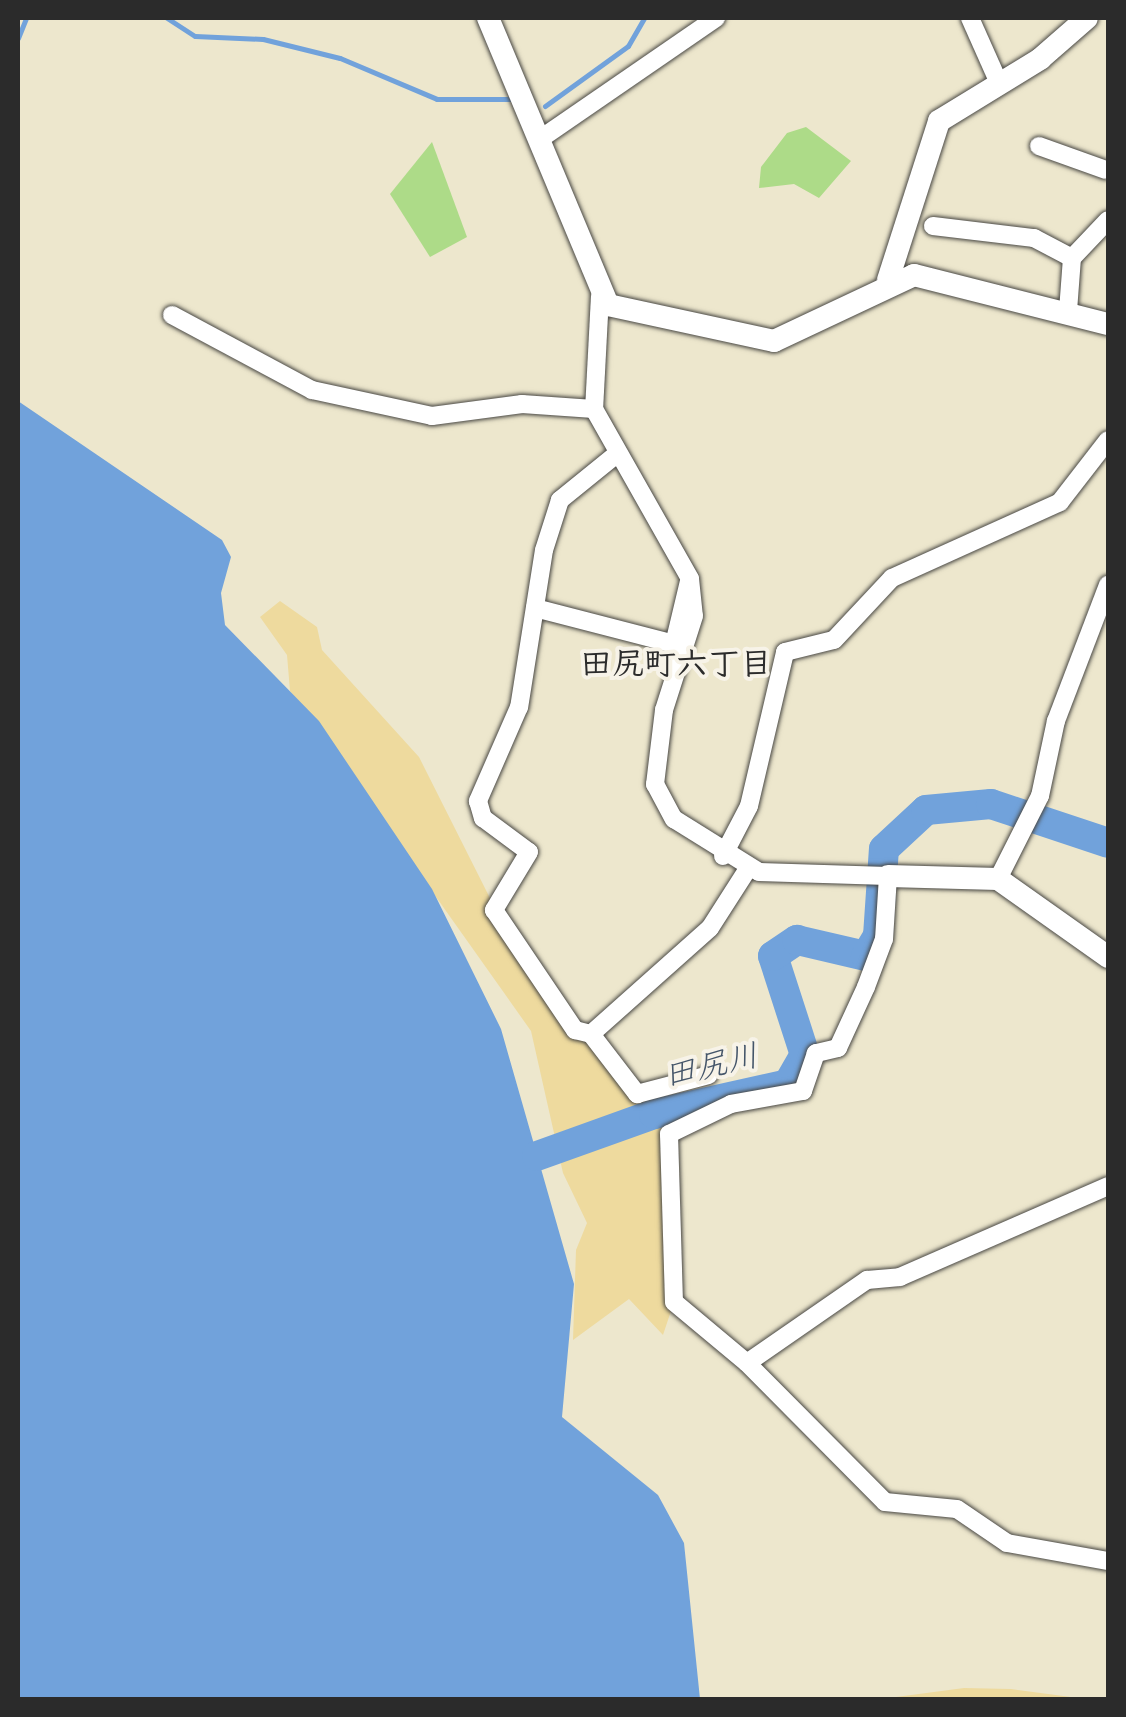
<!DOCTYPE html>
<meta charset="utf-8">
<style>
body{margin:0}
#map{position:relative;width:1126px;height:1717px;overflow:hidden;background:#ede7cd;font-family:"Patrick Hand","Klee One",sans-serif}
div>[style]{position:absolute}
.green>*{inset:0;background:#addb88}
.sand>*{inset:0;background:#eeda9e}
.water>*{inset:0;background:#71a2db}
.stream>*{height:5px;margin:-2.5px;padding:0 2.5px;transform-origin:2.5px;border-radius:2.5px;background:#71a2db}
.river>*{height:30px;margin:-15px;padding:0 15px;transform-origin:15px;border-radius:15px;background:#71a2db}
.roads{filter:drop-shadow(0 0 2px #484743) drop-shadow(0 0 2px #484743)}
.minor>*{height:18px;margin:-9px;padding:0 9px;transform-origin:9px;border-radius:9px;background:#fff}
.tertiary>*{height:22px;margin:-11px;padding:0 11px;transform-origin:11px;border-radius:11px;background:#fff}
span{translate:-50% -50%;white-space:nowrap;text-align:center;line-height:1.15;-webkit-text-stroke:8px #f7f3e8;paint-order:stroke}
.neighbourhood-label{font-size:32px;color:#2b2b2b;font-weight:700}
.water-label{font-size:32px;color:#445569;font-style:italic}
.frame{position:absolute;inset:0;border:20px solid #2b2b2b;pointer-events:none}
</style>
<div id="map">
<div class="green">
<div style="clip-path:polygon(806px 127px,851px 161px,819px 198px,794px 184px,759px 188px,761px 167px,787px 133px)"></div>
<div style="clip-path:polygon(432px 142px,467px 237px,430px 257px,390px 194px)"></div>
</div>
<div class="sand">
<div style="clip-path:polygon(280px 601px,317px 627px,322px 650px,419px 757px,501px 920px,564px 1013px,658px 1113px,670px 1164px,674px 1302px,663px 1335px,629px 1299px,573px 1340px,576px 1250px,587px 1223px,563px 1173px,531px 1031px,290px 691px,287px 655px,260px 617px)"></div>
<div style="clip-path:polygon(964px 1688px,1011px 1689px,1086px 1699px,881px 1699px)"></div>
</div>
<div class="water">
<div style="clip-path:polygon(18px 401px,222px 540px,231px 557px,221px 593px,225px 625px,319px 721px,432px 889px,501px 1029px,574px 1284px,562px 1417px,658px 1495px,684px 1543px,700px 1699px,18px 1699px)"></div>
</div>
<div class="stream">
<div style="left:167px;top:18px;width:33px;rotate:33deg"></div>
<div style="left:195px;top:36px;width:68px;rotate:2.5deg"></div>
<div style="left:263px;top:39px;width:79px;rotate:13.9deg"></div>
<div style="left:340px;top:58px;width:105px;rotate:22.9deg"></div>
<div style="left:437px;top:99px;width:75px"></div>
<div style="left:18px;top:38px;width:22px;rotate:-68deg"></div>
<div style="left:545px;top:106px;width:102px;rotate:-35.9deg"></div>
<div style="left:628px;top:46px;width:32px;rotate:-60deg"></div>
</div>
<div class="river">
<div style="left:537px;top:1156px;width:124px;rotate:-19.7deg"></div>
<div style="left:654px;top:1114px;width:137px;rotate:-12.6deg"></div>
<div style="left:788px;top:1084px;width:34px;rotate:-60deg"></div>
<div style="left:805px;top:1055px;width:104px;rotate:-107.9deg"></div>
<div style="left:773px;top:956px;width:29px;rotate:-34deg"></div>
<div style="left:797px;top:940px;width:71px;rotate:13.1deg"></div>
<div style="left:866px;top:956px;width:23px;rotate:-59deg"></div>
<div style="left:878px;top:936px;width:87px;rotate:-86.1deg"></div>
<div style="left:884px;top:849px;width:57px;rotate:-42.9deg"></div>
<div style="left:926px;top:810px;width:65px;rotate:-5.3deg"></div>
<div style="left:991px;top:804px;width:123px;rotate:18.4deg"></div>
</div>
<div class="roads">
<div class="minor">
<div style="left:970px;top:18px;width:69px;rotate:66deg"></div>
<div style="left:543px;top:137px;width:210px;rotate:-34.5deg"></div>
<div style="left:1039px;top:146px;width:71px;rotate:19.7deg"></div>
<div style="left:933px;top:226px;width:102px;rotate:6.8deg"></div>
<div style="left:1034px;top:238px;width:43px;rotate:27.8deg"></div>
<div style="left:600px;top:296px;width:113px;rotate:93deg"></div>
<div style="left:594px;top:409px;width:195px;rotate:60.5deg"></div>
<div style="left:690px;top:579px;width:37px;rotate:84deg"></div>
<div style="left:694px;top:616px;width:99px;rotate:107.7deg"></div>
<div style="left:664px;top:710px;width:75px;rotate:96.9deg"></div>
<div style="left:655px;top:784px;width:40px;rotate:62deg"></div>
<div style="left:674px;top:819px;width:100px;rotate:31.9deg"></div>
<div style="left:759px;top:872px;width:129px;rotate:1.8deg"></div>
<div style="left:888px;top:876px;width:63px;rotate:93.6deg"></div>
<div style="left:884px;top:939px;width:51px;rotate:110.6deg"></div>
<div style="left:866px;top:987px;width:67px;rotate:114.7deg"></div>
<div style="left:838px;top:1048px;width:23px;rotate:167deg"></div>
<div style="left:816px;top:1053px;width:40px;rotate:108.9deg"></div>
<div style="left:803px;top:1091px;width:73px;rotate:169.8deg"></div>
<div style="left:731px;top:1104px;width:69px;rotate:154.2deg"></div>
<div style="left:669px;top:1134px;width:168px;rotate:88.3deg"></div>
<div style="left:674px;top:1302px;width:95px;rotate:39.9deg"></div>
<div style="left:747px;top:1363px;width:146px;rotate:-34.7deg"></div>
<div style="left:867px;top:1280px;width:33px;rotate:-5deg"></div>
<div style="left:900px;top:1277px;width:227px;rotate:-23.6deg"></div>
<div style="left:1068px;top:311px;width:53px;rotate:-85.7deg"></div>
<div style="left:1072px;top:258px;width:52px;rotate:-46.5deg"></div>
<div style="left:172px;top:315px;width:159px;rotate:28.2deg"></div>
<div style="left:312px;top:390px;width:123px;rotate:12.2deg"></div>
<div style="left:432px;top:416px;width:91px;rotate:-7.6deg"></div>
<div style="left:522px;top:404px;width:72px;rotate:4deg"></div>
<div style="left:618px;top:453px;width:75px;rotate:141deg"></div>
<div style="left:560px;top:500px;width:52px;rotate:107.7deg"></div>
<div style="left:544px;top:550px;width:159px;rotate:99deg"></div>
<div style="left:519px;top:707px;width:103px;rotate:113.6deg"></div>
<div style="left:478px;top:801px;width:18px;rotate:74deg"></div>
<div style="left:483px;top:818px;width:57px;rotate:36.5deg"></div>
<div style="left:529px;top:852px;width:68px;rotate:121.1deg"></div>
<div style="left:494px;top:910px;width:145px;rotate:56deg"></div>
<div style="left:575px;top:1030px;width:16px;rotate:14deg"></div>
<div style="left:591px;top:1034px;width:159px;rotate:-41.7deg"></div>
<div style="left:710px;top:928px;width:72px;rotate:-57.4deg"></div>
<div style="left:535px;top:608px;width:144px;rotate:14.5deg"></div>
<div style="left:674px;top:644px;width:65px;rotate:-76.6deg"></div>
<div style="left:723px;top:856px;width:56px;rotate:-62.5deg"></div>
<div style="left:749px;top:806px;width:158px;rotate:-76.8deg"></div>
<div style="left:785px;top:652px;width:50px;rotate:-13.8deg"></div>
<div style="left:834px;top:640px;width:85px;rotate:-46.9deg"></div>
<div style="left:892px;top:578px;width:184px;rotate:-24.3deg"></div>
<div style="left:1060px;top:502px;width:78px;rotate:-52.3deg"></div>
<div style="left:998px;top:879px;width:93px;rotate:-63.2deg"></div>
<div style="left:1040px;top:796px;width:77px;rotate:-78deg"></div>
<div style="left:1056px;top:721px;width:146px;rotate:-69.1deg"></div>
<div style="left:591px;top:1034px;width:76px;rotate:52.5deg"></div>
<div style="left:637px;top:1094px;width:74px;rotate:-14.8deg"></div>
<div style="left:747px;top:1363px;width:196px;rotate:45.2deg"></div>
<div style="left:885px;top:1502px;width:72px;rotate:5.6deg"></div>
<div style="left:957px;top:1509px;width:60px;rotate:34.2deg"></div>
<div style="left:1007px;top:1543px;width:103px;rotate:10.1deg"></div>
</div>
<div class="tertiary">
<div style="left:488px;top:18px;width:311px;rotate:67.3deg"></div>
<div style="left:608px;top:305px;width:170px;rotate:12.2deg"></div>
<div style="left:774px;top:341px;width:155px;rotate:-25.2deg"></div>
<div style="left:914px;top:275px;width:200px;rotate:14.2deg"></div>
<div style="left:888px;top:280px;width:167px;rotate:-72.2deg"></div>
<div style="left:939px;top:121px;width:119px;rotate:-31.5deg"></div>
<div style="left:1040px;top:59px;width:62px;rotate:-41.1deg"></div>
<div style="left:888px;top:876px;width:110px;rotate:1.6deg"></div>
<div style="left:998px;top:879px;width:135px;rotate:35.3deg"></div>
</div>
</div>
<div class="neighbourhood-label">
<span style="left:676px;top:663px">田尻町六丁目</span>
</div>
<div class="water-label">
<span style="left:711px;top:1065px;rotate:-13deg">田尻川</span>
</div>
<div class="frame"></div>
</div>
